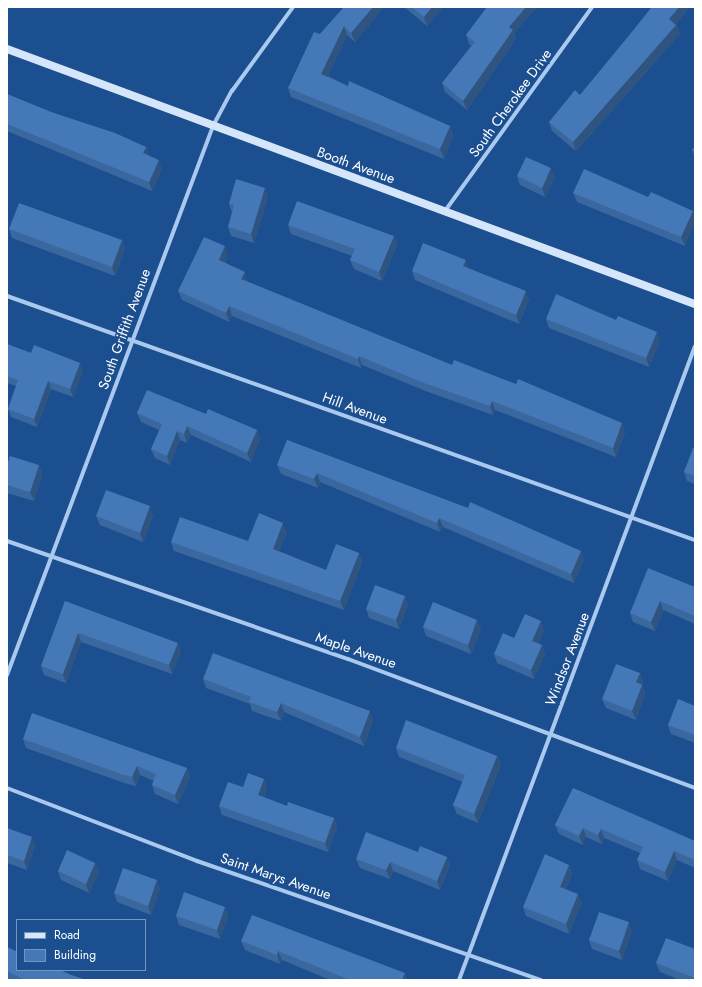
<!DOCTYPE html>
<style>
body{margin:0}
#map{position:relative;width:702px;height:987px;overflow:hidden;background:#1b4f8f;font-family:Jost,sans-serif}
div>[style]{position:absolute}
.street>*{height:4px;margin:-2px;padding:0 2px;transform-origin:2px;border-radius:2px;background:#a9c9ee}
.secondary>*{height:8px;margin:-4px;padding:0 4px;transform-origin:4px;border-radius:4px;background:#d6e6fa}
.wall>*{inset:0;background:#3a679d}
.shaded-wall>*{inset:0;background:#305480}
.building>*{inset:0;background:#4478b7}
span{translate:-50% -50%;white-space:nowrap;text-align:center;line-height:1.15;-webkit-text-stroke:3.5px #1b4f8f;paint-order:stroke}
.street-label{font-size:14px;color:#fff}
.frame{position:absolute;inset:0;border:8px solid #fff;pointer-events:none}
.legend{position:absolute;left:16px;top:919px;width:130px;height:52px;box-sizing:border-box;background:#1b4f8f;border:1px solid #7695bc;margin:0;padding:5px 7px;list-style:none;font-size:12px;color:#fff}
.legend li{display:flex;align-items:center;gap:8px;height:20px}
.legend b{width:20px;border:1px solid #7695bc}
</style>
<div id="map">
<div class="street">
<div style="left:445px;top:211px;width:251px;rotate:-54.2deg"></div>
<div style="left:7px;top:296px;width:730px;rotate:19.53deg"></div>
<div style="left:7px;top:541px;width:361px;rotate:19.1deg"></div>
<div style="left:348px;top:659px;width:370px;rotate:20.4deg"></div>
<div style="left:7px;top:675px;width:586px;rotate:-69.43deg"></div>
<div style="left:213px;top:126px;width:40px;rotate:-62deg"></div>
<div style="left:232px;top:91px;width:104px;rotate:-54deg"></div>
<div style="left:7px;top:788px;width:204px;rotate:21deg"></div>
<div style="left:197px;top:861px;width:364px;rotate:19.1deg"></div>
<div style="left:459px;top:980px;width:676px;rotate:-69.58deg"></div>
</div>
<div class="secondary">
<div style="left:7px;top:49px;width:734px;rotate:20.34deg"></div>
</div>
<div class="wall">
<div style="clip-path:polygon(344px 7px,384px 7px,355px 42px,347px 35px,328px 76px,348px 86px,450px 126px,453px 135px,444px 159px,291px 97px,288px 88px,320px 34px)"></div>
<div style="clip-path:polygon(404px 7px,443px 7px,427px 26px)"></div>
<div style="clip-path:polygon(487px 7px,537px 7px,514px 33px,516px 39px,467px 110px,445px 92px,442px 83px,471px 46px,469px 44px,466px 35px)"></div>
<div style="clip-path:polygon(652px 7px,690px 7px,676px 24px,680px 34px,576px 151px,552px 131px,549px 122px,580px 95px,627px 38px)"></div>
<div style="clip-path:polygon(7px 94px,51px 112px,146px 147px,149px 156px,162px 169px,152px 191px,7px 131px)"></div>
<div style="clip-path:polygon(695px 146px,695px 158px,692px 150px)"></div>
<div style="clip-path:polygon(517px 176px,555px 177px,545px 197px,520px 185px)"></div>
<div style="clip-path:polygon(573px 193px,693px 211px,685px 246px,577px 202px)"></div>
<div style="clip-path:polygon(268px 197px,254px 243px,231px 236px,228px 227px,232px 213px,229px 204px)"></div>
<div style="clip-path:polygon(288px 225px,394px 236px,397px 245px,382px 281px,354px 269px,350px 260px,352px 256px,291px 234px)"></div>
<div style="clip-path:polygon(9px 229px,122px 240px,125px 249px,115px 276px,12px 238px)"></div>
<div style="clip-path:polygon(228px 255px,225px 262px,248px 281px,248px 282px,452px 365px,625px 432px,616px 457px,495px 410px,493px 415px,428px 392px,362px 365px,361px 368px,232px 316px,229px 322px,182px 300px,178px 291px)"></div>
<div style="clip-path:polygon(468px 268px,529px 300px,519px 324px,415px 280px,412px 271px)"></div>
<div style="clip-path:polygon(546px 319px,660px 341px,649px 367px,549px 328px)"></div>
<div style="clip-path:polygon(7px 344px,31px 353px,83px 371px,73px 397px,51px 389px,37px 427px,11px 417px,8px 409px,16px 386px,7px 383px)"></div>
<div style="clip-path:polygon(137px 413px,206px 414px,257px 430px,260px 439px,251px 462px,191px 435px,187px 443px,180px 440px,170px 465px,155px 458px,151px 449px,159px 430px,141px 422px)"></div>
<div style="clip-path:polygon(287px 440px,581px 551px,584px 560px,574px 583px,443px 527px,440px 532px,320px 482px,318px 488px,281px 474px,277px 465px)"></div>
<div style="clip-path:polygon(695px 448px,695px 484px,687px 481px,684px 472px)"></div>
<div style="clip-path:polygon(7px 465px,39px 465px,42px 474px,34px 501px,7px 493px)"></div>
<div style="clip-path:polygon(96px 516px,153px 516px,143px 542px,100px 525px)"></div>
<div style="clip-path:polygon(287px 532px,279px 551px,326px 570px,359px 553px,362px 562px,344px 610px,174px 551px,171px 542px,248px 541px)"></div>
<div style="clip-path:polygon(695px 587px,695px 624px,663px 610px,655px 631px,633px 622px,630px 613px)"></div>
<div style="clip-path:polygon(405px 596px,408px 605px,399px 629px,369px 618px,366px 609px)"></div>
<div style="clip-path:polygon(65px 601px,181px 651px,172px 674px,81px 642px,66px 683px,44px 675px,41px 666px)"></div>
<div style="clip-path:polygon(423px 627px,481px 629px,471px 654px,426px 636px)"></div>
<div style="clip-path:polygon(544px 630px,538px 644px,542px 645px,545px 654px,534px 679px,497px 663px,494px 654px,514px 638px)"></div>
<div style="clip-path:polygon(640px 673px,643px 682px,642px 685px,645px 694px,636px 720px,606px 708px,602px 699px)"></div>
<div style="clip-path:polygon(203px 679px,373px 720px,364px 746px,284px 712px,281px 721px,252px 711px,250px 704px,206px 688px)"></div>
<div style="clip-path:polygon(695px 706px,695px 743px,671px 734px,668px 725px)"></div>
<div style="clip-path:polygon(23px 739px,187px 768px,190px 777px,178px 804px,155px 794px,152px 785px,154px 781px,140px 775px,136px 786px,124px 783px,26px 748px)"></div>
<div style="clip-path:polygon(396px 748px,497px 756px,501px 765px,478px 823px,457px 814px,453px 805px,463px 782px,399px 757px)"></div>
<div style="clip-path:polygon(264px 779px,267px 788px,264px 797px,287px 806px,334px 818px,337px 827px,328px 852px,222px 815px,219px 806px,243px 787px)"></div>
<div style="clip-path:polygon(573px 788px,695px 841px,695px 868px,677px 860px,668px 881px,640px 869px,637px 860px,640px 853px,604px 838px,602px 844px,586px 837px,583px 845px,559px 834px,555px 825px)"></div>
<div style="clip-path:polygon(7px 828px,35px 846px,27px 870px,7px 863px)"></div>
<div style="clip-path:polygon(418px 852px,447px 857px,450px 866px,440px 890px,393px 871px,390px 879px,360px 868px,356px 859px)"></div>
<div style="clip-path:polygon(95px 863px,99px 872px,89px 893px,61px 880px,58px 871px)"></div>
<div style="clip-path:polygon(569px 865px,572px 874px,566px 889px,582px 903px,569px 934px,526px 916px,523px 907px)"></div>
<div style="clip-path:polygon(160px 889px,151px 915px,117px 902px,114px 893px)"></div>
<div style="clip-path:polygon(225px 907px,228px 916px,220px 939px,179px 925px,176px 916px)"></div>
<div style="clip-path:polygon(632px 931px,622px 960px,592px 949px,589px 940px)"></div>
<div style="clip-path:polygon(241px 941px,407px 980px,330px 980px,282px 960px,280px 964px,245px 950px)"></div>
<div style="clip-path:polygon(7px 947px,71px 975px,86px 980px,9px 980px,7px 979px)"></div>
<div style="clip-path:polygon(695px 949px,695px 980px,680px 980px,660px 972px,656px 963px)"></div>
</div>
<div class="shaded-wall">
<div style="clip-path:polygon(373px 7px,384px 7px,355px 42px,351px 33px)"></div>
<div style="clip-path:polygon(432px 7px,443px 7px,427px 26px,424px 17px)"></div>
<div style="clip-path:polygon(526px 7px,537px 7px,514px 33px,516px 39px,467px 110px,463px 101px,509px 27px)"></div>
<div style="clip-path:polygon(679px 7px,690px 7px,673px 28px,669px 19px)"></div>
<div style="clip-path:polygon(676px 25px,680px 34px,576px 151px,573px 142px)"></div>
<div style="clip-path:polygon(344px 26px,347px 35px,325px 83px,321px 74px)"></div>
<div style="clip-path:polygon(450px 126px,453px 135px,444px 159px,440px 149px)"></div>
<div style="clip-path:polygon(146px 147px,149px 156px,143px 153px)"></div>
<div style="clip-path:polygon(159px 160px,162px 169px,152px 191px,149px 182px)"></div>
<div style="clip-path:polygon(551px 168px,555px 177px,545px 197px,542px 188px)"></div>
<div style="clip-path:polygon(265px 188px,268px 197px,254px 243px,251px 234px)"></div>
<div style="clip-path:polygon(693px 211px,695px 216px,695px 223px,685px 246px,681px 237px)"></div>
<div style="clip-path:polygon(394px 236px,397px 245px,382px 281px,379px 272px)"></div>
<div style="clip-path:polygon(122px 240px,125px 249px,115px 276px,112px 267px)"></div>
<div style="clip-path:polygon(225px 246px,228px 255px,222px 269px,219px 260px)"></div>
<div style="clip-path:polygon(466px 260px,469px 269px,463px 266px)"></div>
<div style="clip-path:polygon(245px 272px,248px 281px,245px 288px,241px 279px)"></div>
<div style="clip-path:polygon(526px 291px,529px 300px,519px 324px,516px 315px)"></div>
<div style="clip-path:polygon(229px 306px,232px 316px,229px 322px,226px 313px)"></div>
<div style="clip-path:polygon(657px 332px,660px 341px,649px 367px,646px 358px)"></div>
<div style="clip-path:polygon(359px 356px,362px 365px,361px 368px,358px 359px)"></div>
<div style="clip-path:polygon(80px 363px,83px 371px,73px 397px,70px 389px)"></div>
<div style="clip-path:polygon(48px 381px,51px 389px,37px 427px,34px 419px)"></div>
<div style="clip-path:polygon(492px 401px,495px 410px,493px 415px,490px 406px)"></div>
<div style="clip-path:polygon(622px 423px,625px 432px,616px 457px,613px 448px)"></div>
<div style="clip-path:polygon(187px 426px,191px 435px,187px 443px,184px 434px)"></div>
<div style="clip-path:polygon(257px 430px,260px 439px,251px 462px,247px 453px)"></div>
<div style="clip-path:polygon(177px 431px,180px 440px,170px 465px,167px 456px)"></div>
<div style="clip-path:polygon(39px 465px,42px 474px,34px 501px,30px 492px)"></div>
<div style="clip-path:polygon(317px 473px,320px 482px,318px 488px,314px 479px)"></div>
<div style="clip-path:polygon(150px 506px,153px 516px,143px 542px,140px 533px)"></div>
<div style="clip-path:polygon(439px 518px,443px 527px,440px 532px,437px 523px)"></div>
<div style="clip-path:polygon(283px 523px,287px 532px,276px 558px,273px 549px)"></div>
<div style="clip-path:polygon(581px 551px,584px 560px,574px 583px,571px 574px)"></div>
<div style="clip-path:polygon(359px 553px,362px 562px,344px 610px,340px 601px)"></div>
<div style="clip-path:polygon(405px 596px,408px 605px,399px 629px,396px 620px)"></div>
<div style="clip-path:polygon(660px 601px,663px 610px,655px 631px,651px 622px)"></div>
<div style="clip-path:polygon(477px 620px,481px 629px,471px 654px,468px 645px)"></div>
<div style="clip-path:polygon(541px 621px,544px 630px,535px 650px,532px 641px)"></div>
<div style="clip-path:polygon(78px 633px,81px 642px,66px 683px,63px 674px)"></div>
<div style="clip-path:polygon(178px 643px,181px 651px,172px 674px,169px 665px)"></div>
<div style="clip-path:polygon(542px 645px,545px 654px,534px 679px,531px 670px)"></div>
<div style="clip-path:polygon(640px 673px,643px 682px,639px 691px,636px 682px)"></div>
<div style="clip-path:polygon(642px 685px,645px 694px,636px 720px,632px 711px)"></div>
<div style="clip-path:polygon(281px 703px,284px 712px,281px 721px,277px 712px)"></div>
<div style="clip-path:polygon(370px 711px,373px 720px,364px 746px,360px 737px)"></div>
<div style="clip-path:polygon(497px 756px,501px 765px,478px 823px,474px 814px)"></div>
<div style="clip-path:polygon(137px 766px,140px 775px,136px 786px,132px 777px)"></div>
<div style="clip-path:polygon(187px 768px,190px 777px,178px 804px,175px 795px)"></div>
<div style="clip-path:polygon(264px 779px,267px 788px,261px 804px,258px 795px)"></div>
<div style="clip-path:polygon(334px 818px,337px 827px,328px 852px,325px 843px)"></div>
<div style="clip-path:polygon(583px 828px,586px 837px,583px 845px,579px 836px)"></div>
<div style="clip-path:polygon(601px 829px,604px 838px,602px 844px,598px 835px)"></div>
<div style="clip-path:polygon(32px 837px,35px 846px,27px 870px,24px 861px)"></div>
<div style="clip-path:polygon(674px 851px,677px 860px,668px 881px,665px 872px)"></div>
<div style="clip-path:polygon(447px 857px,450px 866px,440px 890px,437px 881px)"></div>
<div style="clip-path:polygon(390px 862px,393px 871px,390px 879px,386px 870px)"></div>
<div style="clip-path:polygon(95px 863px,99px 872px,89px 893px,86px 884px)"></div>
<div style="clip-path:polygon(569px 865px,572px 874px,563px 896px,560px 887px)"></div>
<div style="clip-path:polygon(157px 880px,160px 889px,151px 915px,148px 906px)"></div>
<div style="clip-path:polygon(578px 894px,582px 903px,569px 934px,566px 924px)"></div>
<div style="clip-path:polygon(225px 907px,228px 916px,220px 939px,217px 930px)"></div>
<div style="clip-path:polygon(629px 922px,632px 931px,622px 960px,619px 951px)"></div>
<div style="clip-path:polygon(278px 951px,282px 960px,280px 964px,277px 955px)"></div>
<div style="clip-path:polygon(405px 973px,407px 980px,402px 980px)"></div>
</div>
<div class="building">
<div style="clip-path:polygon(344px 7px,373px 7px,351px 33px,344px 26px,321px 74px,348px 86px,349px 81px,450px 126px,440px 149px,288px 88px,314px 32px,320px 34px)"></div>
<div style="clip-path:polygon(412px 7px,432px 7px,424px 17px)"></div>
<div style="clip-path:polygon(487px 7px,526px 7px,509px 27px,513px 30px,463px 101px,442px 83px,475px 42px,466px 35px)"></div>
<div style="clip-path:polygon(652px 7px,679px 7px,669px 19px,676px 25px,573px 142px,549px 122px,575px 90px,580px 95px,627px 38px)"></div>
<div style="clip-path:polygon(7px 94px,51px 112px,115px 133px,146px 147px,143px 153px,159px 160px,149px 182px,7px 124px)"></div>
<div style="clip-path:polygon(695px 146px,695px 152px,692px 150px)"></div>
<div style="clip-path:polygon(526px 157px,551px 168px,542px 188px,517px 176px)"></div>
<div style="clip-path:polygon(584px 169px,648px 197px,651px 192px,693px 211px,681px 237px,573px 193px)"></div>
<div style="clip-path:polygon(236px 179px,265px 188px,251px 234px,228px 227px,234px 205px,229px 204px)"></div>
<div style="clip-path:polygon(297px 201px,394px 236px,379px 272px,350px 260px,355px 249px,288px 225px)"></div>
<div style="clip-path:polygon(19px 203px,122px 240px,112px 267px,9px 229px)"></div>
<div style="clip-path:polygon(204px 237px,225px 246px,219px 260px,245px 272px,241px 279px,452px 365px,454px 360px,516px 384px,518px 379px,622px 423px,613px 448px,492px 401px,490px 406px,424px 383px,359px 356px,358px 359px,229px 306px,226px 313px,178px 291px)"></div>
<div style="clip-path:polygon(423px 243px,466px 260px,463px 266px,526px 291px,516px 315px,412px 271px)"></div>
<div style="clip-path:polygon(556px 294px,616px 320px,618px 316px,657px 332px,646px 358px,546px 319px)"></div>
<div style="clip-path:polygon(7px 344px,31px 353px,34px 345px,80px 363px,70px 389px,48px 381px,34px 419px,8px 409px,18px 380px,7px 376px)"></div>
<div style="clip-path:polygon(147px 390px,206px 414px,208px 409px,257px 430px,247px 453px,187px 426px,184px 434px,177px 431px,167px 456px,151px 449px,162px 424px,137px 413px)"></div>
<div style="clip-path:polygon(287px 440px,468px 508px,470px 502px,581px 551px,571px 574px,439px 518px,437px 523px,317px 473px,314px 479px,277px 465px)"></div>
<div style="clip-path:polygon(693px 448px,695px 448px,695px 476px,684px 472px)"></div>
<div style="clip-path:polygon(10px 456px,39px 465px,30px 492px,7px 485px,7px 465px)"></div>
<div style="clip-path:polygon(106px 490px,150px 506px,140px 533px,96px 516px)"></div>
<div style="clip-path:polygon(259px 513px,283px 523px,273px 549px,295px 558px,326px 570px,336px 544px,359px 553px,340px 601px,171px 542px,180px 517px,248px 541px)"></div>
<div style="clip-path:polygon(648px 568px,695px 587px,695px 616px,660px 601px,651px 622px,630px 613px)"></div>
<div style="clip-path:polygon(375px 585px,405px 596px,396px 620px,366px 609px)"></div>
<div style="clip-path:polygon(65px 601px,178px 643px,169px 665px,78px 633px,63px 674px,41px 666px)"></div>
<div style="clip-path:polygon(433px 602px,477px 620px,468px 645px,423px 627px)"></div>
<div style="clip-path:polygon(525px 614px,541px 621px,532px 641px,542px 645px,531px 670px,494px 654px,503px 633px,514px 638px)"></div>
<div style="clip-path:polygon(213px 653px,370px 711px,360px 737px,281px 703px,277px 712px,249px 702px,251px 697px,203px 679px)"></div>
<div style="clip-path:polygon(616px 664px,640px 673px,636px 682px,642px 685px,632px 711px,602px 699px)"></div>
<div style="clip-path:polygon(678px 699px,695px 706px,695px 735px,668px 725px)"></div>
<div style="clip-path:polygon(32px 713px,187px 768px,175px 795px,152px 785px,156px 774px,137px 766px,132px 777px,121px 774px,23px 739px)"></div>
<div style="clip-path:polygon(406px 720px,497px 756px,474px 814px,453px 805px,465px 775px,396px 748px)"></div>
<div style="clip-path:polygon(248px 773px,264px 779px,258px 795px,287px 806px,288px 802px,334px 818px,325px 843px,219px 806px,228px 782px,243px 787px)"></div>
<div style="clip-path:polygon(573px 788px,695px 841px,695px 860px,674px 851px,665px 872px,637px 860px,643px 847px,601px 829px,598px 835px,583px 828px,579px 836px,555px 825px)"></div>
<div style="clip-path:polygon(7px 828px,32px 837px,24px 861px,7px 855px)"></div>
<div style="clip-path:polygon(366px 832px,418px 852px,420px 846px,447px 857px,437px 881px,390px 862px,386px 870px,356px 859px)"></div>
<div style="clip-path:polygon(67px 850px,95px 863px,86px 884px,58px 871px)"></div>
<div style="clip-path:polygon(545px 854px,569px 865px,560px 887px,578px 894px,566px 924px,523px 907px)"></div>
<div style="clip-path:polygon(123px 868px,157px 880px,148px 906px,114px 893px)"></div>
<div style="clip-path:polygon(184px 892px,225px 907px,217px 930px,176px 916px)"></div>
<div style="clip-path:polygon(599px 912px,629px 922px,619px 951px,589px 940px)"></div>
<div style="clip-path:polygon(252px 915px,405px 973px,402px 980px,350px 980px,278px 951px,277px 955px,241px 941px)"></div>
<div style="clip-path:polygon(666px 938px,695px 949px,695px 978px,656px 963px)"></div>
<div style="clip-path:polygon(7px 947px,17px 952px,17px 970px,60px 970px,71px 975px,86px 980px,23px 980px,23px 979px,7px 971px)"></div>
</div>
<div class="street-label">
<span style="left:510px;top:103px;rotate:-54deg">South Cherokee Drive</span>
<span style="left:356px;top:165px;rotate:20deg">Booth Avenue</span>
<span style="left:124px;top:329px;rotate:-70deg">South Griffith Avenue</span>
<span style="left:355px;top:408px;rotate:20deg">Hill Avenue</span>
<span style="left:356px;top:650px;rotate:19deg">Maple Avenue</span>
<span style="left:567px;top:659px;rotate:-69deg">Windsor Avenue</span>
<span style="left:276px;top:876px;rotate:19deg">Saint Marys Avenue</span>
</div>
<div class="frame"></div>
<ul class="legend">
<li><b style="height:5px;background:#d6e6fa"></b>Road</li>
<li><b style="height:11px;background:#4478b7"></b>Building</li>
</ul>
</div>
